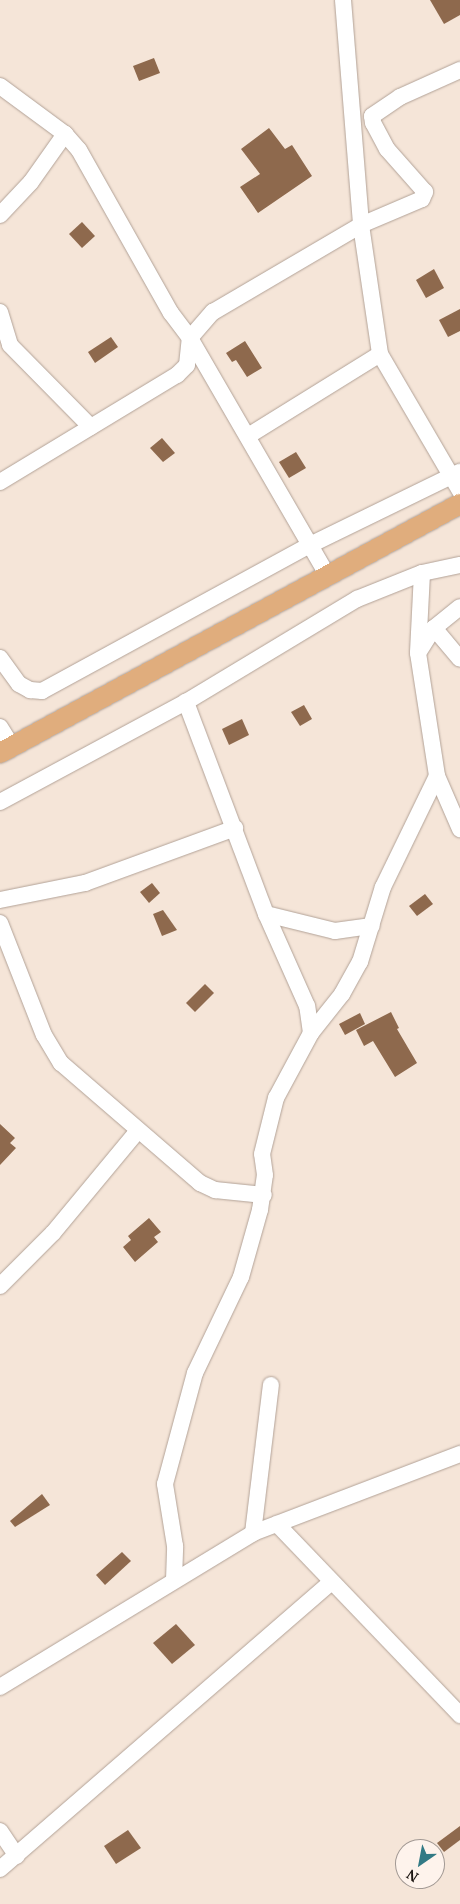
<!DOCTYPE html>
<style>
body{margin:0}
#map{position:relative;width:460px;height:1904px;overflow:hidden;background:#f5e5d8;font-family:"PT Serif",serif}
div>[style]{position:absolute}
.building>*{inset:0;background:#8e694d}
.roads{filter:drop-shadow(0 0 1px #b2a297) drop-shadow(0 0 1px #b2a297)}
.minor>*{height:16px;margin:-8px;padding:0 8px;transform-origin:8px;border-radius:8px;background:#fff}
.major>*{height:20px;margin:-10px;padding:0 10px;transform-origin:10px;border-radius:10px;background:#e0ad7d}
span{translate:-50% -50%;white-space:nowrap;text-align:center;line-height:1.15;-webkit-text-stroke:5px #fef3ec;paint-order:stroke}
.north{position:absolute;left:395px;top:1839px;width:50px;height:50px;box-sizing:border-box;background:#fef3ec;border:1px solid #a29994;border-radius:50%;rotate:213deg;font-size:14px;font-weight:700;line-height:20px;text-align:center;color:#19130f}
.north::after{content:'';display:block;margin:auto;width:18px;height:22px;background:#337a85;clip-path:polygon(50% 0,100% 100%,50% 72%,0 100%)}
</style>
<div id="map">
<div class="building">
<div style="clip-path:polygon(430px 0,460px 0,460px 15px,444px 24px)"></div>
<div style="clip-path:polygon(154px 58px,160px 73px,139px 81px,133px 66px)"></div>
<div style="clip-path:polygon(269px 128px,285px 149px,292px 145px,312px 176px,258px 213px,240px 187px,260px 174px,241px 149px)"></div>
<div style="clip-path:polygon(82px 222px,95px 236px,82px 248px,69px 234px)"></div>
<div style="clip-path:polygon(434px 269px,444px 288px,426px 298px,416px 280px)"></div>
<div style="clip-path:polygon(460px 309px,460px 331px,448px 337px,439px 320px)"></div>
<div style="clip-path:polygon(111px 337px,118px 347px,95px 363px,88px 352px)"></div>
<div style="clip-path:polygon(245px 341px,262px 368px,247px 377px,236px 360px,232px 362px,226px 353px)"></div>
<div style="clip-path:polygon(162px 438px,175px 453px,163px 462px,150px 448px)"></div>
<div style="clip-path:polygon(296px 452px,306px 468px,289px 478px,279px 462px)"></div>
<div style="clip-path:polygon(304px 705px,312px 719px,300px 726px,291px 712px)"></div>
<div style="clip-path:polygon(242px 719px,249px 735px,229px 745px,222px 729px)"></div>
<div style="clip-path:polygon(152px 883px,160px 893px,149px 903px,140px 892px)"></div>
<div style="clip-path:polygon(425px 894px,433px 904px,417px 916px,409px 906px)"></div>
<div style="clip-path:polygon(163px 910px,177px 930px,162px 936px,153px 914px)"></div>
<div style="clip-path:polygon(205px 984px,214px 993px,195px 1012px,186px 1003px)"></div>
<div style="clip-path:polygon(391px 1012px,399px 1028px,397px 1029px,417px 1063px,395px 1077px,373px 1041px,364px 1046px,356px 1030px)"></div>
<div style="clip-path:polygon(360px 1013px,365px 1024px,345px 1035px,339px 1024px)"></div>
<div style="clip-path:polygon(0 1124px,15px 1138px,10px 1143px,16px 1148px,0 1165px)"></div>
<div style="clip-path:polygon(149px 1218px,161px 1232px,154px 1237px,158px 1242px,135px 1262px,123px 1247px,131px 1240px,128px 1236px)"></div>
<div style="clip-path:polygon(42px 1494px,50px 1505px,15px 1527px,10px 1521px)"></div>
<div style="clip-path:polygon(122px 1552px,131px 1561px,105px 1585px,96px 1575px)"></div>
<div style="clip-path:polygon(176px 1624px,195px 1645px,172px 1664px,153px 1643px)"></div>
<div style="clip-path:polygon(460px 1826px,460px 1840px,444px 1852px,437px 1843px)"></div>
<div style="clip-path:polygon(128px 1830px,141px 1848px,116px 1864px,104px 1846px)"></div>
</div>
<div class="roads">
<div class="minor">
<div style="left:343px;top:0;width:226px;rotate:85.4deg"></div>
<div style="left:361px;top:225px;width:130px;rotate:81.6deg"></div>
<div style="left:380px;top:354px;width:159px;rotate:59.7deg"></div>
<div style="left:0;top:86px;width:81px;rotate:36.4deg"></div>
<div style="left:65px;top:134px;width:21px;rotate:49deg"></div>
<div style="left:79px;top:150px;width:187px;rotate:60.6deg"></div>
<div style="left:171px;top:313px;width:31px;rotate:53deg"></div>
<div style="left:190px;top:338px;width:273px;rotate:59.9deg"></div>
<div style="left:0;top:215px;width:45px;rotate:-46.8deg"></div>
<div style="left:31px;top:182px;width:59px;rotate:-54.7deg"></div>
<div style="left:0;top:312px;width:34px;rotate:73deg"></div>
<div style="left:10px;top:345px;width:115px;rotate:45.4deg"></div>
<div style="left:248px;top:436px;width:155px;rotate:-31.8deg"></div>
<div style="left:0;top:482px;width:207px;rotate:-31.2deg"></div>
<div style="left:177px;top:375px;width:14px;rotate:-45deg"></div>
<div style="left:187px;top:365px;width:27px;rotate:-84deg"></div>
<div style="left:190px;top:338px;width:35px;rotate:-49deg"></div>
<div style="left:213px;top:312px;width:172px;rotate:-30.4deg"></div>
<div style="left:361px;top:225px;width:66px;rotate:-23.1deg"></div>
<div style="left:422px;top:199px;width:8px;rotate:-67deg"></div>
<div style="left:425px;top:192px;width:57px;rotate:-131.5deg"></div>
<div style="left:387px;top:149px;width:30px;rotate:-118deg"></div>
<div style="left:373px;top:123px;width:7px;rotate:-98deg"></div>
<div style="left:372px;top:116px;width:34px;rotate:-34deg"></div>
<div style="left:400px;top:97px;width:66px;rotate:-24.2deg"></div>
<div style="left:422px;top:573px;width:80px;rotate:92.9deg"></div>
<div style="left:418px;top:653px;width:124px;rotate:81.2deg"></div>
<div style="left:437px;top:776px;width:58px;rotate:66.5deg"></div>
<div style="left:434px;top:628px;width:40px;rotate:50deg"></div>
<div style="left:420px;top:650px;width:26px;rotate:-58deg"></div>
<div style="left:434px;top:628px;width:33px;rotate:-39deg"></div>
<div style="left:0;top:658px;width:32px;rotate:54deg"></div>
<div style="left:19px;top:684px;width:13px;rotate:29deg"></div>
<div style="left:30px;top:690px;width:12px;rotate:5deg"></div>
<div style="left:42px;top:691px;width:305px;rotate:-28.6deg"></div>
<div style="left:310px;top:545px;width:167px;rotate:-26deg"></div>
<div style="left:0;top:727px;width:22px;rotate:58deg"></div>
<div style="left:0;top:802px;width:211px;rotate:-28.3deg"></div>
<div style="left:186px;top:702px;width:200px;rotate:-31.1deg"></div>
<div style="left:357px;top:599px;width:70px;rotate:-21.8deg"></div>
<div style="left:422px;top:573px;width:39px;rotate:-12deg"></div>
<div style="left:0;top:900px;width:87px;rotate:-11.3deg"></div>
<div style="left:85px;top:883px;width:160px;rotate:-20.1deg"></div>
<div style="left:266px;top:914px;width:71px;rotate:13.8deg"></div>
<div style="left:335px;top:931px;width:37px;rotate:-8deg"></div>
<div style="left:0;top:923px;width:120px;rotate:68.6deg"></div>
<div style="left:44px;top:1035px;width:33px;rotate:59deg"></div>
<div style="left:61px;top:1063px;width:184px;rotate:40.8deg"></div>
<div style="left:200px;top:1183px;width:17px;rotate:25deg"></div>
<div style="left:215px;top:1190px;width:49px;rotate:5.8deg"></div>
<div style="left:311px;top:1033px;width:50px;rotate:-51.5deg"></div>
<div style="left:342px;top:994px;width:37px;rotate:-61deg"></div>
<div style="left:360px;top:962px;width:78px;rotate:-73deg"></div>
<div style="left:383px;top:887px;width:123px;rotate:-64.1deg"></div>
<div style="left:0;top:1286px;width:75px;rotate:-45deg"></div>
<div style="left:53px;top:1233px;width:131px;rotate:-50.3deg"></div>
<div style="left:277px;top:1524px;width:265px;rotate:46.2deg"></div>
<div style="left:253px;top:1533px;width:149px;rotate:-83.1deg"></div>
<div style="left:174px;top:1580px;width:34px;rotate:-88deg"></div>
<div style="left:175px;top:1546px;width:63px;rotate:-99.2deg"></div>
<div style="left:165px;top:1484px;width:115px;rotate:-74.9deg"></div>
<div style="left:195px;top:1373px;width:106px;rotate:-64.4deg"></div>
<div style="left:241px;top:1277px;width:70px;rotate:-74.2deg"></div>
<div style="left:260px;top:1210px;width:35px;rotate:-82deg"></div>
<div style="left:265px;top:1175px;width:21px;rotate:-98deg"></div>
<div style="left:262px;top:1154px;width:58px;rotate:-76deg"></div>
<div style="left:276px;top:1098px;width:74px;rotate:-61.7deg"></div>
<div style="left:311px;top:1033px;width:27px;rotate:-98deg"></div>
<div style="left:307px;top:1006px;width:101px;rotate:-114deg"></div>
<div style="left:266px;top:914px;width:227px;rotate:-110.7deg"></div>
<div style="left:0;top:1687px;width:296px;rotate:-31.3deg"></div>
<div style="left:253px;top:1533px;width:222px;rotate:-20.9deg"></div>
<div style="left:0;top:1831px;width:30px;rotate:56deg"></div>
<div style="left:0;top:1869px;width:437px;rotate:-40.9deg"></div>
</div>
<div class="major">
<div style="left:0;top:753px;width:523px;rotate:-28.43deg"></div>
</div>
</div>
<div class="north">N</div>
</div>
